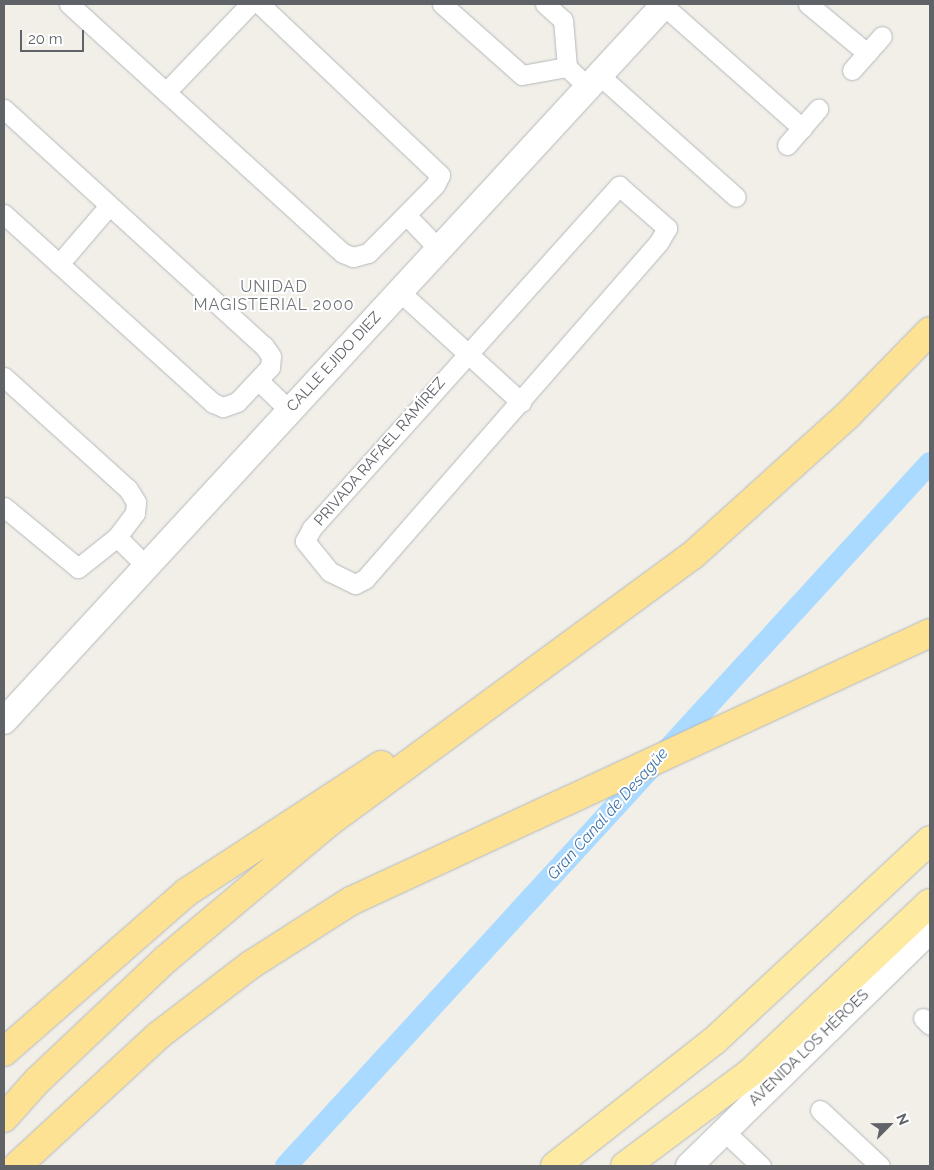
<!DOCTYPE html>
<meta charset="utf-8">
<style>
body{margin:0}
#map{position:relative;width:934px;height:1170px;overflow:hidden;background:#f1efe8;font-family:Raleway,sans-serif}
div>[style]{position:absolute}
.canal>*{height:22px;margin:-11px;padding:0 11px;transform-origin:11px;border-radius:11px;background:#aadaff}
.roads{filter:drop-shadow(0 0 1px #b5b8bc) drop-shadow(0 0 1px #b5b8bc)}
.minor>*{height:19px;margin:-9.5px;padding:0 9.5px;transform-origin:9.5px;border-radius:9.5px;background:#fff}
.secondary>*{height:26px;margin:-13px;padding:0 13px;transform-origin:13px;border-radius:13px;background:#fff}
.trunk>*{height:28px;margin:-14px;padding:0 14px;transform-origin:14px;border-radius:14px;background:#feeaa1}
.motorway>*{height:28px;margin:-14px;padding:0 14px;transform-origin:14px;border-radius:14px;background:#fde293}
span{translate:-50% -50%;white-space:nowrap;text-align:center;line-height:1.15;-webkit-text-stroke:4px #fff;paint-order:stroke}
.street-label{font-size:15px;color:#5f6368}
.neighbourhood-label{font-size:16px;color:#70757a;letter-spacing:1px}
.water-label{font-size:16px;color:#4174aa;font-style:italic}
.frame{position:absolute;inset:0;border:5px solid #5f6368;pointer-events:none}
.north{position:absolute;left:864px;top:1100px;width:50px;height:50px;-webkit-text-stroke:4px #fff;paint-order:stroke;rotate:67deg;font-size:14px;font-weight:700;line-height:20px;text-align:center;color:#5f6368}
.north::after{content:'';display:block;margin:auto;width:18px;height:22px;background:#5f6368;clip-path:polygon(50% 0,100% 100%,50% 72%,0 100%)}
.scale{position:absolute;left:20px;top:30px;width:64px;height:22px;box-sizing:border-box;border:2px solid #5f6368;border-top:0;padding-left:6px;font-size:15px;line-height:18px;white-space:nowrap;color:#5f6368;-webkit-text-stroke:4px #fff;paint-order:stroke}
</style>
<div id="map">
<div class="canal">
<div style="left:286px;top:1166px;width:953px;rotate:-47.51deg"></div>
</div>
<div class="roads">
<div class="minor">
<div style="left:69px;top:4px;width:370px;rotate:42.3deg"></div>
<div style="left:343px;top:253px;width:11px;rotate:22deg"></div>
<div style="left:353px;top:257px;width:16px;rotate:-15deg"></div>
<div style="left:368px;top:253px;width:95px;rotate:-45.4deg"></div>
<div style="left:435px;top:185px;width:11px;rotate:-63deg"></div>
<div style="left:440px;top:175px;width:248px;rotate:-136.5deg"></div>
<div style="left:442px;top:4px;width:107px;rotate:41.6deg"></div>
<div style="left:522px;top:75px;width:46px;rotate:-10.1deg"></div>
<div style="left:545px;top:4px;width:24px;rotate:42deg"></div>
<div style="left:563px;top:20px;width:47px;rotate:85.1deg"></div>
<div style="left:567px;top:67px;width:29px;rotate:44deg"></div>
<div style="left:808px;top:4px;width:77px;rotate:39.7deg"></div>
<div style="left:663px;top:5px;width:186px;rotate:41.5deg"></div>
<div style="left:852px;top:70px;width:45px;rotate:-48.6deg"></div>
<div style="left:599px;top:75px;width:183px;rotate:41.7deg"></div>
<div style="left:166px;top:92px;width:122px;rotate:-46.3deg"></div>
<div style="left:4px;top:109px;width:352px;rotate:42.4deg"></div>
<div style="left:264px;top:346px;width:12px;rotate:55deg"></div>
<div style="left:271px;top:356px;width:11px;rotate:95deg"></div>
<div style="left:270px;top:367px;width:48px;rotate:133.3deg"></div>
<div style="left:237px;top:402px;width:15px;rotate:160deg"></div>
<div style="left:223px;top:407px;width:11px;rotate:-158deg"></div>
<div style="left:213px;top:403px;width:282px;rotate:-137.9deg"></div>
<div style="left:787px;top:145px;width:48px;rotate:-49.3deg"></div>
<div style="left:619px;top:186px;width:64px;rotate:41.2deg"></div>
<div style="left:667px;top:228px;width:16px;rotate:120deg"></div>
<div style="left:659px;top:242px;width:447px;rotate:131.1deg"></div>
<div style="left:365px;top:579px;width:11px;rotate:153deg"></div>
<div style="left:355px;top:584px;width:28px;rotate:-154deg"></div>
<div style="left:330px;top:572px;width:40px;rotate:-129deg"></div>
<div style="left:305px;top:541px;width:15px;rotate:-62deg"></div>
<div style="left:312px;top:528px;width:460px;rotate:-48.1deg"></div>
<div style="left:407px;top:216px;width:46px;rotate:45.9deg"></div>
<div style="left:59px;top:264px;width:74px;rotate:-49.4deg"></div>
<div style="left:400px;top:292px;width:164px;rotate:42.3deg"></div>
<div style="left:4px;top:377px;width:167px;rotate:42.1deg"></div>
<div style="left:128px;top:489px;width:15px;rotate:58deg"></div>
<div style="left:136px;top:502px;width:11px;rotate:95deg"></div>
<div style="left:135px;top:513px;width:30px;rotate:127deg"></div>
<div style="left:117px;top:537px;width:50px;rotate:141.5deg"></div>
<div style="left:78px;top:568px;width:96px;rotate:-140.5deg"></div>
<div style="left:258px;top:380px;width:45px;rotate:44.1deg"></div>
<div style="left:117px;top:537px;width:40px;rotate:45deg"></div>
<div style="left:923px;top:1018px;width:10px;rotate:45deg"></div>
<div style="left:820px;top:1110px;width:82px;rotate:43deg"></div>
<div style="left:724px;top:1131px;width:51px;rotate:43.4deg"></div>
</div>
<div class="secondary">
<div style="left:4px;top:721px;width:975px;rotate:-47.33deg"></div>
<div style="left:689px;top:1166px;width:337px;rotate:-44.4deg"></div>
</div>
<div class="trunk">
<div style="left:555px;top:1166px;width:202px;rotate:-38.2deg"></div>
<div style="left:714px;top:1041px;width:295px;rotate:-42.9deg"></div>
<div style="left:625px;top:1166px;width:157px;rotate:-36.7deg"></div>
<div style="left:751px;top:1072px;width:246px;rotate:-43.4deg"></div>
</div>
<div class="motorway">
<div style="left:4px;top:1052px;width:243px;rotate:-41.2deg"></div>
<div style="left:187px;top:892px;width:232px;rotate:-33.2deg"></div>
<div style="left:4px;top:1118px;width:50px;rotate:-48.3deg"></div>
<div style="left:37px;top:1081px;width:178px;rotate:-43.4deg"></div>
<div style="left:166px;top:959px;width:212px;rotate:-40deg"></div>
<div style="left:328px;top:823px;width:453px;rotate:-36.3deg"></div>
<div style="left:693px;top:555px;width:209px;rotate:-42.1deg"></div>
<div style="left:848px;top:415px;width:117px;rotate:-45.7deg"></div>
<div style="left:17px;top:1166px;width:193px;rotate:-42.7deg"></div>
<div style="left:159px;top:1035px;width:117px;rotate:-37.4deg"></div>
<div style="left:252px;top:964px;width:117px;rotate:-32.5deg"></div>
<div style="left:351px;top:901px;width:638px;rotate:-24.84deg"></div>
</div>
</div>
<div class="street-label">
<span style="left:334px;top:362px;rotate:-47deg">CALLE EJIDO DIEZ</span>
<span style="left:380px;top:452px;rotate:-49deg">PRIVADA RAFAEL RAMÍREZ</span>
<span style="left:809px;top:1048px;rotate:-44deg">AVENIDA LOS HÉROES</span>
</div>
<div class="neighbourhood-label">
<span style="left:274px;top:296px">UNIDAD<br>MAGISTERIAL 2000</span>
</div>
<div class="water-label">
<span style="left:608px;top:814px;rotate:-48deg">Gran Canal de Desagüe</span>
</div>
<div class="frame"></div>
<div class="north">N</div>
<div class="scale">20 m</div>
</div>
